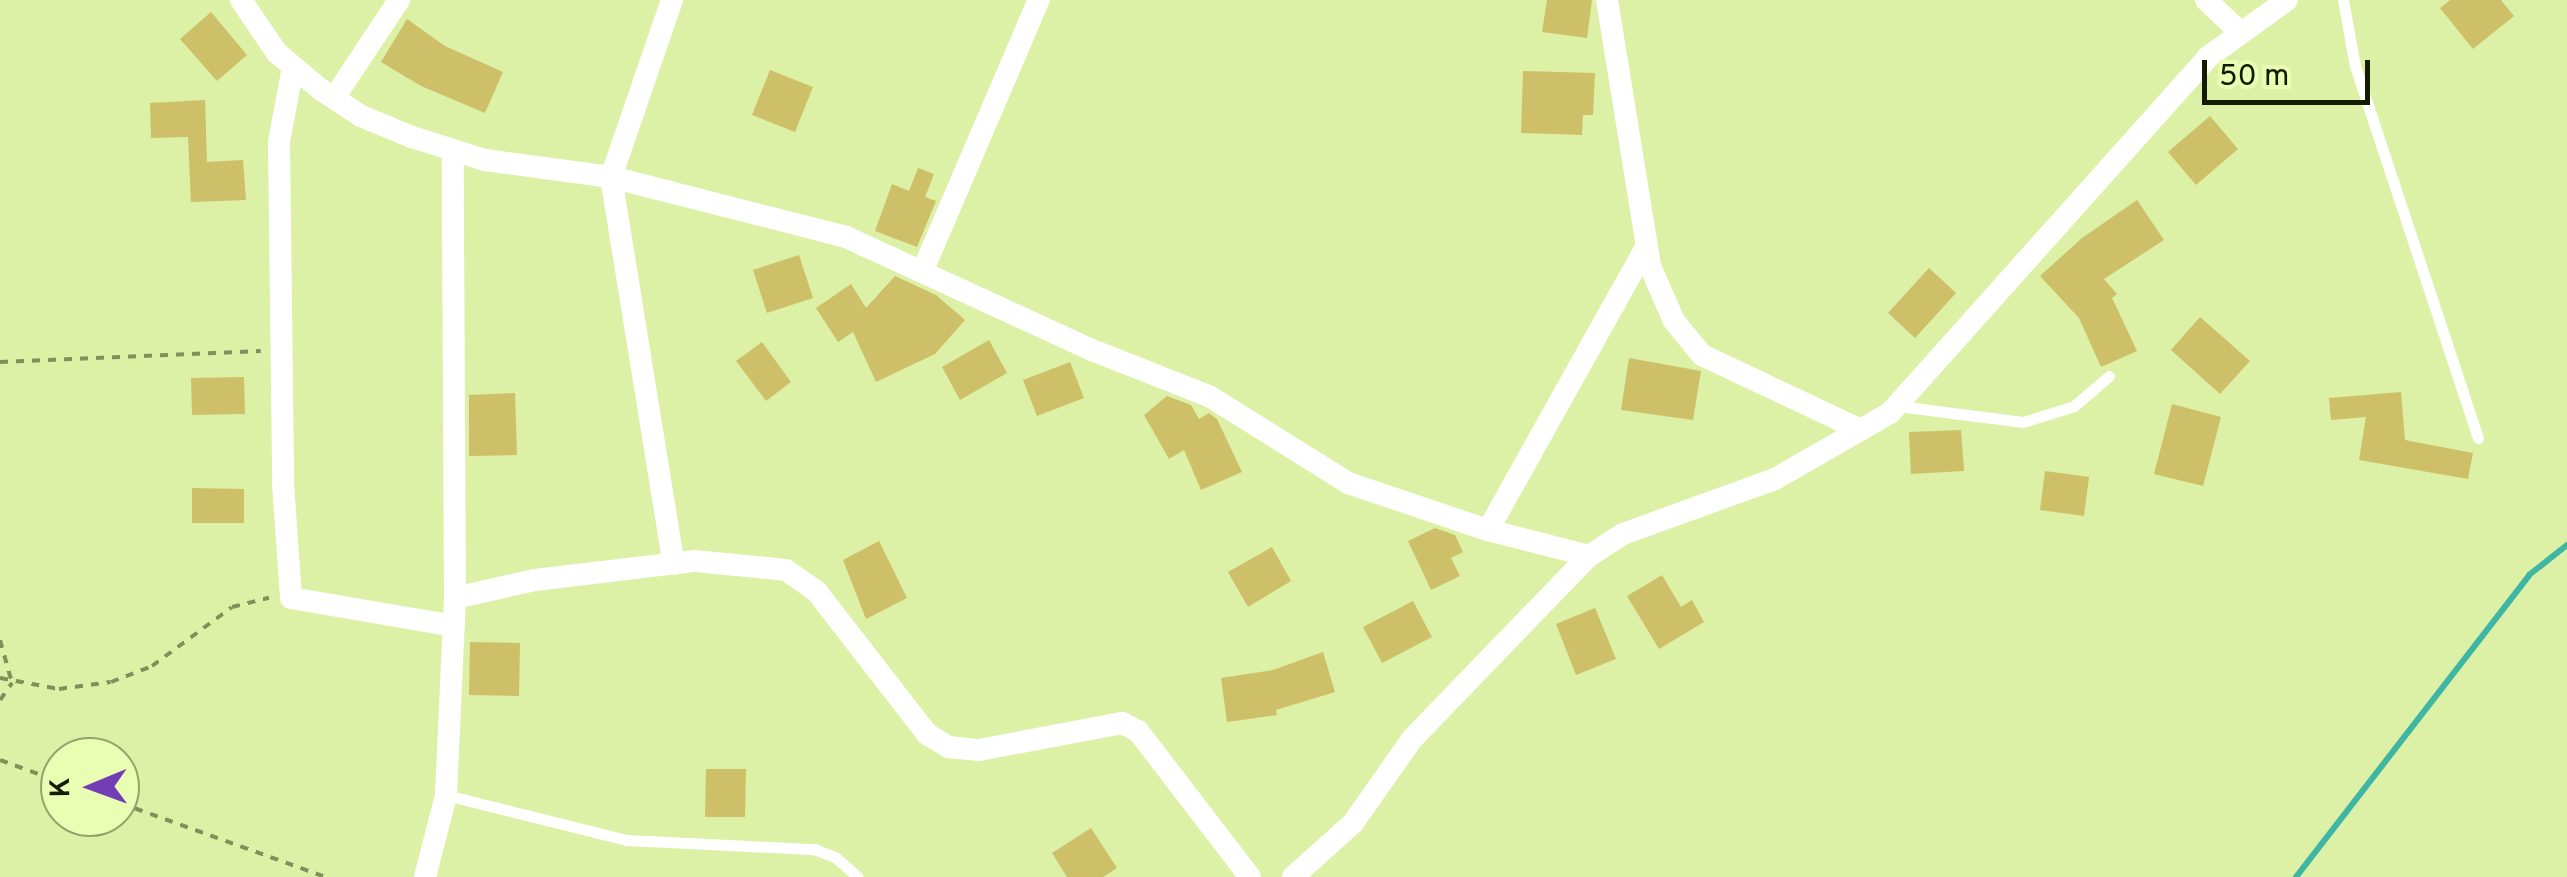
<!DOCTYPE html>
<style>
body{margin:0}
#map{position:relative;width:2567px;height:877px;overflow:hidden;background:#dcf0a6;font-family:Overpass,sans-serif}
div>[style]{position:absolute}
.stream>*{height:6px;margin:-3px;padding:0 3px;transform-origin:3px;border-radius:3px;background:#3eb6a3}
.building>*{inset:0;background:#cdc069}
.path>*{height:4px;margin-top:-2px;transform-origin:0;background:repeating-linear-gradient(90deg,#818f5a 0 8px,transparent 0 16px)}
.lane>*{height:11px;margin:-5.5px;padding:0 5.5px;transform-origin:5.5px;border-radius:5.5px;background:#fff}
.street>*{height:22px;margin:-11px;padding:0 11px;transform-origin:11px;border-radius:11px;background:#fff}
span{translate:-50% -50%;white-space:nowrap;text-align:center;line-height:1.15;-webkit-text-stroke:8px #e9feb3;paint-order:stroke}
.north{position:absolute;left:40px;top:737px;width:100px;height:100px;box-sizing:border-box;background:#e9feb3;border:2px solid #94a36b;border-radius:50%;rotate:269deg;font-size:28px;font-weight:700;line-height:40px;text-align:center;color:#151b00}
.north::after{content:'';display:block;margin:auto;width:35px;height:45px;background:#733eb5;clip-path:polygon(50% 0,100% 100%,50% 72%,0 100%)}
.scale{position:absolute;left:2202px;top:60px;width:168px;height:45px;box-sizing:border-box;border:5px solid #151b00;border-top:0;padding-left:12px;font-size:30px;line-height:35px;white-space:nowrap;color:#151b00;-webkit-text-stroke:8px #e9feb3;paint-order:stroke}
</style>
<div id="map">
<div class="stream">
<div style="left:2296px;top:877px;width:381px;rotate:-52.3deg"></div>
<div style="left:2529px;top:575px;width:48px;rotate:-38.3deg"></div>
</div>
<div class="building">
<div style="clip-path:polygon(1547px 0,1592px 0,1587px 38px,1542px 32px)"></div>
<div style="clip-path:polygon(2450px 0,2501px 0,2514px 16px,2473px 49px,2440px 8px)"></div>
<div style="clip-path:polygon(211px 12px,247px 55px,217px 81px,180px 39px)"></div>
<div style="clip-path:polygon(407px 19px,445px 46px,503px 72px,485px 113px,421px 86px,381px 62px)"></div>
<div style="clip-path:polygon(770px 70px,813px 87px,795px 132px,752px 115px)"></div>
<div style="clip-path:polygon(1523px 71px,1595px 73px,1593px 115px,1583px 115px,1582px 135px,1521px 133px)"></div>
<div style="clip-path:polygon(205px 100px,207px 162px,243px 160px,246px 200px,191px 202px,188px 137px,151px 138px,150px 103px)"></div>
<div style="clip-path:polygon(2210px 116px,2238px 149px,2196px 185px,2168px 152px)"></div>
<div style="clip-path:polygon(918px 168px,934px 174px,925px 197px,936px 201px,917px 247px,875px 231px,892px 184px,909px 191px)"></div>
<div style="clip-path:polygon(2137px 200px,2164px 240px,2104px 279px,2117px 294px,2112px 298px,2137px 351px,2101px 367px,2079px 318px,2040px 276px,2082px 238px)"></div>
<div style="clip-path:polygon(799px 255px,813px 298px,767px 313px,753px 270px)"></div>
<div style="clip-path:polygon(1929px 268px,1956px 293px,1915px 338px,1888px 313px)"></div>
<div style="clip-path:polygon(895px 276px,936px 295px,965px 320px,935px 354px,876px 382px,853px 332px,838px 342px,816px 308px,851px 284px,866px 308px)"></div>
<div style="clip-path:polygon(2200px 317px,2250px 361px,2220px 394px,2171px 350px)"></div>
<div style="clip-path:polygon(989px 340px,1007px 373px,960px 400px,942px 367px)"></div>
<div style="clip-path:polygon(762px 342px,791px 382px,766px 401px,736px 361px)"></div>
<div style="clip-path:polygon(1629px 358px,1701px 371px,1693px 420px,1621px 410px)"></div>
<div style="clip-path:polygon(1070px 362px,1084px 398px,1037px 416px,1023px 380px)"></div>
<div style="clip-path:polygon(244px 377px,245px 414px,192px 415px,191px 378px)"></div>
<div style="clip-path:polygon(2401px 392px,2405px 440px,2473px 453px,2468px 479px,2359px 460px,2366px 417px,2331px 420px,2329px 398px)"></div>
<div style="clip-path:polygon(515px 393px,517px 455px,469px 456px,469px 395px)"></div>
<div style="clip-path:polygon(1167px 396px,1191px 405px,1199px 419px,1209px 413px,1217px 419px,1242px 472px,1201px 490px,1184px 450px,1169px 459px,1144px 415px)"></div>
<div style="clip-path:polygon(2172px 404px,2221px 417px,2203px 486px,2154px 474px)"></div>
<div style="clip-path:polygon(1961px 430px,1964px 471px,1911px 474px,1909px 432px)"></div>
<div style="clip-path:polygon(2045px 471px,2089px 477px,2084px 516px,2040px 510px)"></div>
<div style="clip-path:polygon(192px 488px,244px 489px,244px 523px,192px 523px)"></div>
<div style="clip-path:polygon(1435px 528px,1455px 535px,1463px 552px,1451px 558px,1460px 576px,1431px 590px,1408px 541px)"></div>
<div style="clip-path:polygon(879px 541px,907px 598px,866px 619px,843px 560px)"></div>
<div style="clip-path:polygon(1272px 547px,1291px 581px,1248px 607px,1228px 572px)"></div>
<div style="clip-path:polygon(1662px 575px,1681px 607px,1692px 600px,1704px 622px,1659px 649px,1627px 596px)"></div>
<div style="clip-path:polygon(1413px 601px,1432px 637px,1382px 663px,1363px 627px)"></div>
<div style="clip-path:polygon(1595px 608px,1616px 659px,1576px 675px,1556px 624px)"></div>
<div style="clip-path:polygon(470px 642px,520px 643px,519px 696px,469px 695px)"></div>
<div style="clip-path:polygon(1323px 652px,1335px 692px,1276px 710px,1277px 715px,1227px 722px,1221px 678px,1273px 670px)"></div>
<div style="clip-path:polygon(706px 769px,746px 769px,745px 817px,705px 817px)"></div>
<div style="clip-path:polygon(1091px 828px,1117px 868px,1103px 877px,1067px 877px,1052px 853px)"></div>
</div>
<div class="path">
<div style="left:0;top:362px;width:261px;rotate:-2.4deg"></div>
<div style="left:0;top:640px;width:45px;rotate:74.4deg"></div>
<div style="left:0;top:678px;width:60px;rotate:10.6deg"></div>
<div style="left:59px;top:689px;width:52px;rotate:-7.7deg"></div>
<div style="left:111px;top:682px;width:44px;rotate:-21.3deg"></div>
<div style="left:152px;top:666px;width:99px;rotate:-36.4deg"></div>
<div style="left:232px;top:607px;width:38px;rotate:-14deg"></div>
<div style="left:0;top:700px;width:21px;rotate:-55deg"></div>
<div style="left:0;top:760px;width:64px;rotate:20.1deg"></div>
<div style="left:120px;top:803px;width:218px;rotate:19.8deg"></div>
</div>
<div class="lane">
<div style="left:2343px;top:0;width:67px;rotate:79.7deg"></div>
<div style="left:2355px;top:66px;width:392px;rotate:71.7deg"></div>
<div style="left:1898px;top:406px;width:126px;rotate:7.3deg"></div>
<div style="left:2023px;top:422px;width:53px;rotate:-17.4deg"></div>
<div style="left:2074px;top:406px;width:46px;rotate:-40.6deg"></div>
<div style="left:446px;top:795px;width:187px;rotate:14deg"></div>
<div style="left:627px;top:840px;width:187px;rotate:2.8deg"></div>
<div style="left:814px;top:849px;width:22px;rotate:21deg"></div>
<div style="left:835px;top:857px;width:30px;rotate:41deg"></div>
</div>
<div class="street">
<div style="left:241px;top:0;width:64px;rotate:55.8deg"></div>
<div style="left:277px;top:53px;width:56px;rotate:39.9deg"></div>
<div style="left:320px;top:89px;width:49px;rotate:33.4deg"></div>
<div style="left:361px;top:116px;width:55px;rotate:22.4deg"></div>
<div style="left:412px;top:137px;width:77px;rotate:17.5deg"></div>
<div style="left:485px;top:160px;width:127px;rotate:7.7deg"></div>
<div style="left:611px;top:177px;width:243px;rotate:14.3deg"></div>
<div style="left:846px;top:237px;width:271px;rotate:24.7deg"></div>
<div style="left:1092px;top:350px;width:126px;rotate:21.5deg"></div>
<div style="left:1209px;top:396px;width:164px;rotate:32deg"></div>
<div style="left:1348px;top:483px;width:148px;rotate:18.6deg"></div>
<div style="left:1488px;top:530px;width:104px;rotate:14.4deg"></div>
<div style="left:672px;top:0;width:187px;rotate:109deg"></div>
<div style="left:611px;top:177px;width:392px;rotate:80.8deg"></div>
<div style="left:1607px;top:0;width:269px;rotate:80.8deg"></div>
<div style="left:1650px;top:266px;width:60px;rotate:66.4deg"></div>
<div style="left:1674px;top:321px;width:44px;rotate:50.5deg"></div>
<div style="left:1702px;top:355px;width:176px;rotate:25.3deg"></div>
<div style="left:2206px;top:0;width:48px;rotate:43.3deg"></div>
<div style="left:293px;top:67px;width:76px;rotate:100.6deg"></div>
<div style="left:279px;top:142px;width:341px;rotate:89.3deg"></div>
<div style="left:283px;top:483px;width:115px;rotate:86deg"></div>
<div style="left:291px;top:598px;width:165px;rotate:9.7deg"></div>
<div style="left:334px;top:98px;width:118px;rotate:-56.4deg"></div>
<div style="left:923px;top:270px;width:294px;rotate:-66.8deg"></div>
<div style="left:1488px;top:530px;width:324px;rotate:-60.8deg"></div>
<div style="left:455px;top:598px;width:82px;rotate:-12.7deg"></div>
<div style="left:535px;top:580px;width:161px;rotate:-6.8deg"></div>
<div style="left:695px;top:561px;width:91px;rotate:5.6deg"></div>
<div style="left:786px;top:570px;width:38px;rotate:35deg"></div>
<div style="left:817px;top:592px;width:180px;rotate:52.2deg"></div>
<div style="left:927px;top:734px;width:26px;rotate:31deg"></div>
<div style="left:949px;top:747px;width:30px;rotate:6deg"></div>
<div style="left:979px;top:750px;width:146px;rotate:-10.7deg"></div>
<div style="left:1122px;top:723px;width:18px;rotate:27deg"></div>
<div style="left:1138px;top:731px;width:184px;rotate:52.5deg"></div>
<div style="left:425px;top:877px;width:85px;rotate:-75.6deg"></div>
<div style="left:446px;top:795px;width:197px;rotate:-87.4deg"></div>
<div style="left:455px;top:598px;width:448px;rotate:-90.3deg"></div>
<div style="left:1293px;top:877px;width:81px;rotate:-42deg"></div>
<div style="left:1353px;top:823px;width:103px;rotate:-54.9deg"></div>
<div style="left:1412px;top:739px;width:255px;rotate:-46deg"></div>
<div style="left:1589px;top:556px;width:40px;rotate:-32.9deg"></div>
<div style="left:1623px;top:534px;width:162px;rotate:-19.9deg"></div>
<div style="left:1775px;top:479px;width:133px;rotate:-29.9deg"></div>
<div style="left:1890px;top:413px;width:477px;rotate:-48.2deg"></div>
<div style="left:2208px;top:57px;width:97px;rotate:-35.8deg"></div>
</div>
<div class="north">K</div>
<div class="scale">50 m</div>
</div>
